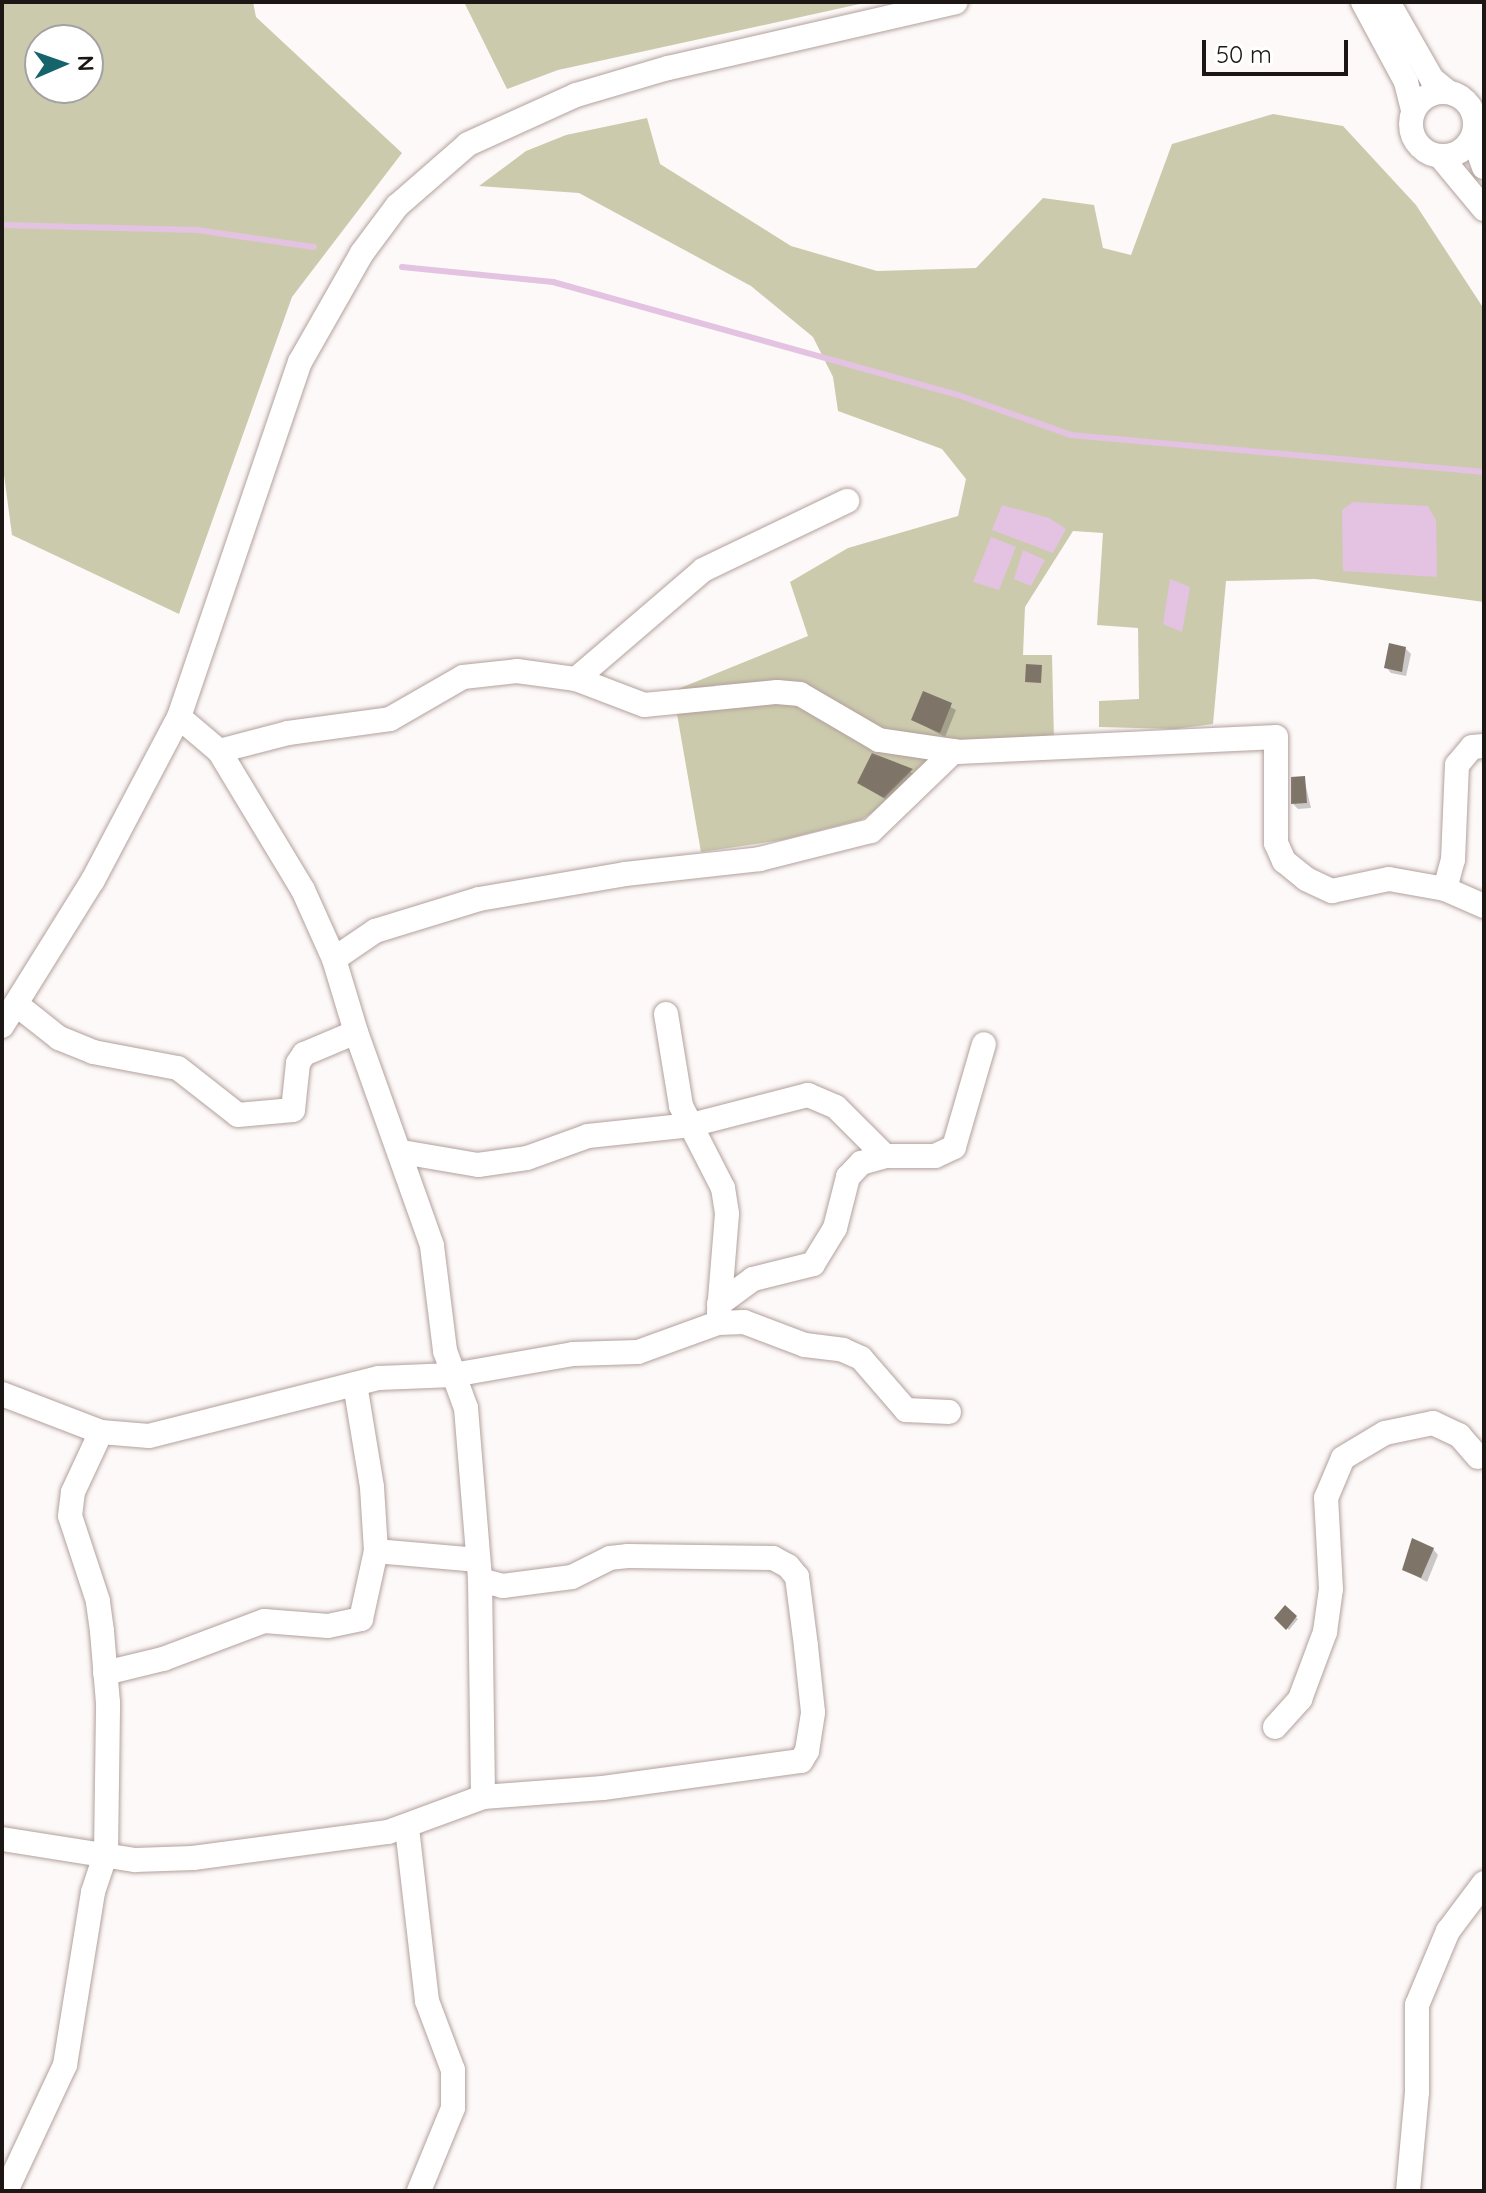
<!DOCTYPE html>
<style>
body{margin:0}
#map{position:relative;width:1486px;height:2193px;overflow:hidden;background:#fdf9f8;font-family:Quicksand,sans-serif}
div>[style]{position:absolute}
.green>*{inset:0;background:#cccaad}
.water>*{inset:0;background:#e3c3e1}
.shadow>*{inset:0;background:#0003}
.stream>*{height:6px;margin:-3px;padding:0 3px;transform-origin:3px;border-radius:3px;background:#e3c3e1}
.building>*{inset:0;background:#7f7468}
.roads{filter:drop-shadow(0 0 2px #b2a19c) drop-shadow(0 0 2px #b2a19c)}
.minor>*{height:24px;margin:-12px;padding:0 12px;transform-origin:12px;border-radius:12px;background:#fff}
.minor>.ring{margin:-12px;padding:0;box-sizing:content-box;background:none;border:24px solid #fff;border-radius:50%}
span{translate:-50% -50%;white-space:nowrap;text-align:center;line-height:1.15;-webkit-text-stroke:7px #fff;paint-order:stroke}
.frame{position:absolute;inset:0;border:4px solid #1c1614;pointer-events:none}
.north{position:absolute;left:24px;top:24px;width:80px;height:80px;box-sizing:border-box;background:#fff;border:2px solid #a4a2a1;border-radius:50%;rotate:88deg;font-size:22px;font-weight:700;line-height:32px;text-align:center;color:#1c1614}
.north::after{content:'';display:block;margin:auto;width:28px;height:36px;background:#16646b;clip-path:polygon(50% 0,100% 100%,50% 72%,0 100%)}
.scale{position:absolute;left:1202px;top:40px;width:146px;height:36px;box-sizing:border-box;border:4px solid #1c1614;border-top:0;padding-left:10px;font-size:24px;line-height:28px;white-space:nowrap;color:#1c1614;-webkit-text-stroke:6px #fff;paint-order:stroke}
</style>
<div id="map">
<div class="green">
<div style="clip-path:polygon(evenodd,2px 2px,253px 2px,256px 17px,402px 153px,292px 297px,179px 614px,12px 535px,2px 460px,2px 2px,88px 40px,88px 88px,40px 88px,40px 40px,88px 40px)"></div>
<div style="clip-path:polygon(464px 2px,869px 2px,558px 70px,507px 89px)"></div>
<div style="clip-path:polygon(1273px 114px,1343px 126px,1416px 205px,1484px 309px,1484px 602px,1315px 579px,1226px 581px,1213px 724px,1175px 729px,1099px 727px,1099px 701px,1139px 699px,1138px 628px,1097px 625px,1103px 533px,1073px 531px,1025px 607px,1023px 655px,1052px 655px,1054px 740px,986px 743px,861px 820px,782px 840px,701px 852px,673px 691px,808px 636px,790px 582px,848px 548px,958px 516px,966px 479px,942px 449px,838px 411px,833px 377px,813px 337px,751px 286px,579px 193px,479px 186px,526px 151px,566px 135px,647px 118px,660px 164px,791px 246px,877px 271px,976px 268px,1043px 198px,1094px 205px,1103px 248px,1131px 255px,1172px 144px)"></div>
</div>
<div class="water">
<div style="clip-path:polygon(1353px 502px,1428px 506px,1436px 520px,1437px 577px,1343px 571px,1342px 510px)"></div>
<div style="clip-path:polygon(1002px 505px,1049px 518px,1066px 529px,1053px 553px,992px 530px)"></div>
<div style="clip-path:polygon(991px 537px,1016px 547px,999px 590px,973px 582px)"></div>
<div style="clip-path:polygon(1023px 550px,1045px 560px,1031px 586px,1014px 579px)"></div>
<div style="clip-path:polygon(1170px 579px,1190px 587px,1182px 632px,1163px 624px)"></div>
</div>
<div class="shadow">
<div style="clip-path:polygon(1405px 648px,1411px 654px,1406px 676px,1391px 673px,1386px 667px)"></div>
<div style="clip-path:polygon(925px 693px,956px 710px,945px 737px,913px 720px)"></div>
<div style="clip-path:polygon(873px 756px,917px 775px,890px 802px,859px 783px)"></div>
<div style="clip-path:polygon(1304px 778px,1311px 808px,1298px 809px,1293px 804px)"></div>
<div style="clip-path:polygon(1433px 1549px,1438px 1555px,1427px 1582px,1405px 1570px)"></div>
<div style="clip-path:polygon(1285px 1608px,1298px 1619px,1289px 1630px,1276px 1618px)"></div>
</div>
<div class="stream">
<div style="left:2px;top:225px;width:195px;rotate:1.5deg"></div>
<div style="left:197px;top:230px;width:118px;rotate:8.3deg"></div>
<div style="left:402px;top:267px;width:152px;rotate:5.7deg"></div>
<div style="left:553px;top:282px;width:420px;rotate:15.6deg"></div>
<div style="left:958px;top:395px;width:120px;rotate:19.5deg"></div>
<div style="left:1071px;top:435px;width:415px;rotate:5.1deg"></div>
</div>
<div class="building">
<div style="clip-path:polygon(1389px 643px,1406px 647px,1402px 672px,1384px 668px)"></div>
<div style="clip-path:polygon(1026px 664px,1042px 665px,1041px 683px,1025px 682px)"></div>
<div style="clip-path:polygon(923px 691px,952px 703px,940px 733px,911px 720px)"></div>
<div style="clip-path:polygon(872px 753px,913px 769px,884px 798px,857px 783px)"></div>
<div style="clip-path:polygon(1305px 776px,1307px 803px,1291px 804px,1291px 777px)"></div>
<div style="clip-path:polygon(1412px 1538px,1434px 1548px,1421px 1578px,1402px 1570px)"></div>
<div style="clip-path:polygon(1285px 1605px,1297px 1616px,1286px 1630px,1274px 1618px)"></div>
</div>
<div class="roads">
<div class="minor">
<div style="left:1363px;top:2px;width:91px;rotate:61.7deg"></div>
<div style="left:1406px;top:82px;width:30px;rotate:76deg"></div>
<div style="left:1388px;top:2px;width:89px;rotate:60.3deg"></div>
<div style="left:1432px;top:79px;width:19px;rotate:39deg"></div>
<div class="ring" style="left:1411px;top:92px;width:40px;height:40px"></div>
<div style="left:1473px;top:137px;width:32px;rotate:70deg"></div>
<div style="left:1440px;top:156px;width:69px;rotate:50.3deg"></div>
<div style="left:576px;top:679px;width:167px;rotate:-40.6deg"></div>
<div style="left:703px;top:570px;width:160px;rotate:-25.6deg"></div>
<div style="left:219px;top:751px;width:71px;rotate:-14.6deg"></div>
<div style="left:288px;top:733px;width:103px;rotate:-7.8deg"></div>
<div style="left:390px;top:719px;width:84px;rotate:-29.9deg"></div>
<div style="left:463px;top:677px;width:54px;rotate:-6.3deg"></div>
<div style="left:517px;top:671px;width:60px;rotate:7.7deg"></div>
<div style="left:576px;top:679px;width:73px;rotate:20.9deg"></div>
<div style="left:644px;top:705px;width:134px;rotate:-5.6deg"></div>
<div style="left:777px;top:692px;width:23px;rotate:5deg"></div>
<div style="left:800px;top:694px;width:91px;rotate:30.2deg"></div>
<div style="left:879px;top:740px;width:81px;rotate:8.5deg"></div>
<div style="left:959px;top:752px;width:317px;rotate:-2.7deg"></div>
<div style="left:1276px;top:737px;width:106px;rotate:90deg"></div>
<div style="left:1276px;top:843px;width:20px;rotate:66deg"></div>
<div style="left:1284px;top:861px;width:28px;rotate:39deg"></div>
<div style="left:1306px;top:879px;width:29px;rotate:25deg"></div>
<div style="left:1332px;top:891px;width:58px;rotate:-11.9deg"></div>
<div style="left:1389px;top:879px;width:57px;rotate:10.1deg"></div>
<div style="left:1445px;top:889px;width:43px;rotate:23.6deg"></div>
<div style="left:1445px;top:889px;width:30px;rotate:-75deg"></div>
<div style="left:1453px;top:860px;width:95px;rotate:-87.6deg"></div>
<div style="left:1457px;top:765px;width:23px;rotate:-50deg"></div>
<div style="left:1472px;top:747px;width:12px;rotate:-5deg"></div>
<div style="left:334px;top:959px;width:50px;rotate:-34.3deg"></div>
<div style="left:375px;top:931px;width:109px;rotate:-17.1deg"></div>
<div style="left:479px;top:899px;width:148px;rotate:-9.7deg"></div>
<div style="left:625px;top:874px;width:136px;rotate:-6.3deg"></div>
<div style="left:760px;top:859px;width:114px;rotate:-14.2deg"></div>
<div style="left:871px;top:831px;width:115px;rotate:-43.9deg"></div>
<div style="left:16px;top:1004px;width:55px;rotate:38.3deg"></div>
<div style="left:59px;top:1038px;width:37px;rotate:22deg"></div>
<div style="left:93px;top:1052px;width:86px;rotate:10.7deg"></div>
<div style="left:178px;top:1068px;width:76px;rotate:38.1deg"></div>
<div style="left:238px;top:1115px;width:55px;rotate:-5.2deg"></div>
<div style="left:293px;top:1110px;width:47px;rotate:-83.9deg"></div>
<div style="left:298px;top:1063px;width:11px;rotate:-56deg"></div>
<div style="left:304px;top:1054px;width:56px;rotate:-22.9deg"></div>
<div style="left:356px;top:1032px;width:76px;rotate:-106.8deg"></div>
<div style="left:334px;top:959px;width:76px;rotate:-114.2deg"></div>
<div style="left:303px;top:890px;width:162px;rotate:-121.1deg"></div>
<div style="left:219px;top:751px;width:52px;rotate:-139.6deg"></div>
<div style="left:666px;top:1014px;width:93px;rotate:80.7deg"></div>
<div style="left:681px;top:1106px;width:92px;rotate:62.9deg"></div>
<div style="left:723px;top:1188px;width:26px;rotate:81deg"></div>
<div style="left:727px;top:1214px;width:98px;rotate:94.7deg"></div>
<div style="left:2px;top:1026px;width:172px;rotate:-58.1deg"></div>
<div style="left:93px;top:880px;width:184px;rotate:-62.2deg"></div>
<div style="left:179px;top:717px;width:375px;rotate:-71.2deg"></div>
<div style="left:300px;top:362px;width:125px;rotate:-60.4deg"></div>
<div style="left:362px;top:253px;width:59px;rotate:-53.3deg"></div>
<div style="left:397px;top:206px;width:94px;rotate:-41.1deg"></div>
<div style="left:468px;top:144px;width:119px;rotate:-24.4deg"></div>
<div style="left:576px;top:95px;width:96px;rotate:-16.4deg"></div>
<div style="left:668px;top:68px;width:295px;rotate:-12.9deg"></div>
<div style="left:356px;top:1032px;width:227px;rotate:70.4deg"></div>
<div style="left:432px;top:1246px;width:106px;rotate:82.9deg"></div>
<div style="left:445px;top:1351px;width:61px;rotate:69.8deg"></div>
<div style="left:466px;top:1408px;width:173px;rotate:85.3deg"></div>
<div style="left:480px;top:1580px;width:217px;rotate:89.2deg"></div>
<div style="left:402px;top:1152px;width:77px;rotate:9.7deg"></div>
<div style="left:478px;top:1165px;width:49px;rotate:-8.1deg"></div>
<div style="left:527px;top:1158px;width:65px;rotate:-19.8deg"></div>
<div style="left:588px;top:1136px;width:104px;rotate:-6.1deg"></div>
<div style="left:691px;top:1125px;width:121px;rotate:-14.4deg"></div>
<div style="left:808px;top:1095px;width:30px;rotate:23deg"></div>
<div style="left:836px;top:1107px;width:69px;rotate:45deg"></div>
<div style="left:719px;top:1304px;width:42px;rotate:-36.3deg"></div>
<div style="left:753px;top:1279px;width:62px;rotate:-14deg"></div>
<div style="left:813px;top:1264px;width:42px;rotate:-58.6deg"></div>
<div style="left:835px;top:1228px;width:53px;rotate:-75.7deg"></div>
<div style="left:848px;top:1177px;width:19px;rotate:-47deg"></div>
<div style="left:861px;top:1163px;width:25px;rotate:-16deg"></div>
<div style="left:885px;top:1156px;width:50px"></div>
<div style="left:935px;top:1156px;width:21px;rotate:-25deg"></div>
<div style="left:954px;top:1147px;width:107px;rotate:-73.8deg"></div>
<div style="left:2px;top:1394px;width:106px;rotate:21deg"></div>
<div style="left:101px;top:1432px;width:48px;rotate:4.8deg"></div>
<div style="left:149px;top:1436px;width:237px;rotate:-14.2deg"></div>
<div style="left:379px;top:1378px;width:74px;rotate:-2.3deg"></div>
<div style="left:453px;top:1375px;width:122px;rotate:-9.9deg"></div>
<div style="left:573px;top:1354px;width:65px;rotate:-1.8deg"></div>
<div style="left:638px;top:1352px;width:85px;rotate:-19.9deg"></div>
<div style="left:718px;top:1323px;width:26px;rotate:-2deg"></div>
<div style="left:744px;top:1322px;width:65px;rotate:20.7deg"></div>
<div style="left:805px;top:1345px;width:38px;rotate:7deg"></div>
<div style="left:843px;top:1350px;width:20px;rotate:24deg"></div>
<div style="left:861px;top:1358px;width:69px;rotate:49.1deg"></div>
<div style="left:906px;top:1410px;width:43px;rotate:2.7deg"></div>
<div style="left:376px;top:1551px;width:102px;rotate:5deg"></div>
<div style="left:105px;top:1673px;width:60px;rotate:-13.6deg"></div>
<div style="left:163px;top:1659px;width:108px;rotate:-20.6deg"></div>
<div style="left:264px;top:1621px;width:64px;rotate:4.5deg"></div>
<div style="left:328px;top:1626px;width:34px;rotate:-12deg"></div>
<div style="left:361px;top:1619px;width:70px;rotate:-77.6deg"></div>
<div style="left:376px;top:1551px;width:64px;rotate:-93.6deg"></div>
<div style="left:372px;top:1487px;width:104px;rotate:-99.4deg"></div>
<div style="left:1275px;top:1727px;width:38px;rotate:-48deg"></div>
<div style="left:1300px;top:1699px;width:72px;rotate:-69.5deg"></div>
<div style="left:1325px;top:1632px;width:43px;rotate:-82.1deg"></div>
<div style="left:1331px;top:1589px;width:91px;rotate:-93.1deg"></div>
<div style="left:1326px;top:1498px;width:43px;rotate:-67deg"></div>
<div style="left:1343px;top:1458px;width:49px;rotate:-30.8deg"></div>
<div style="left:1385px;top:1433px;width:49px;rotate:-11.8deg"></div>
<div style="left:1433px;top:1423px;width:29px;rotate:25deg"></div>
<div style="left:1459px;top:1435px;width:29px;rotate:49deg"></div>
<div style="left:407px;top:1828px;width:174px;rotate:83.4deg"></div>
<div style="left:427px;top:2001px;width:74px;rotate:69.4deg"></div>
<div style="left:453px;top:2070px;width:38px;rotate:90deg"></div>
<div style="left:453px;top:2108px;width:90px;rotate:112.3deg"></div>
<div style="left:2px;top:1839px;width:135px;rotate:9deg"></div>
<div style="left:135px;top:1860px;width:58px;rotate:-2deg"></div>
<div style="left:193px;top:1858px;width:197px;rotate:-7.6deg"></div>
<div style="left:388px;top:1832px;width:101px;rotate:-20.2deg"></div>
<div style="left:483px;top:1797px;width:120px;rotate:-4.3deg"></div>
<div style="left:603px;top:1788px;width:200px;rotate:-7.8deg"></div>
<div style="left:801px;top:1761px;width:12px;rotate:-59deg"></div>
<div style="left:807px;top:1751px;width:39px;rotate:-81deg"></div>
<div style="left:813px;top:1712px;width:66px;rotate:-96.1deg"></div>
<div style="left:806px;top:1646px;width:70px;rotate:-97.4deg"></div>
<div style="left:797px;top:1577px;width:14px;rotate:-129deg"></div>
<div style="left:788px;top:1566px;width:17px;rotate:-152deg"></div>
<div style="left:773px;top:1558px;width:145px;rotate:-179.2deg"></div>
<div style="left:628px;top:1556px;width:18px;rotate:174deg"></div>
<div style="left:610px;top:1558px;width:42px;rotate:153.4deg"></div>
<div style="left:572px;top:1577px;width:70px;rotate:172.6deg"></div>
<div style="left:503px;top:1586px;width:24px;rotate:-165deg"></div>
<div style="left:6px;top:2191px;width:139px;rotate:-64.9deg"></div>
<div style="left:65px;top:2065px;width:175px;rotate:-80.8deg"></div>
<div style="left:93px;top:1892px;width:41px;rotate:-71.6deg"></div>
<div style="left:106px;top:1853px;width:150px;rotate:-89.2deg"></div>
<div style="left:108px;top:1703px;width:72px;rotate:-94.8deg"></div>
<div style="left:102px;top:1631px;width:30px;rotate:-98deg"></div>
<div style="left:98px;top:1601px;width:89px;rotate:-108.2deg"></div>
<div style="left:70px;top:1516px;width:24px;rotate:-83deg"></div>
<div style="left:73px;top:1492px;width:66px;rotate:-65deg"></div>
<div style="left:1408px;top:2191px;width:99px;rotate:-84.8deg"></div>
<div style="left:1417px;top:2092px;width:87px;rotate:-90deg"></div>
<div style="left:1417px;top:2005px;width:80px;rotate:-67.3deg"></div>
<div style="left:1448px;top:1931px;width:60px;rotate:-53.1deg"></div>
</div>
</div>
<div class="frame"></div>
<div class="north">N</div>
<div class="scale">50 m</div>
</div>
